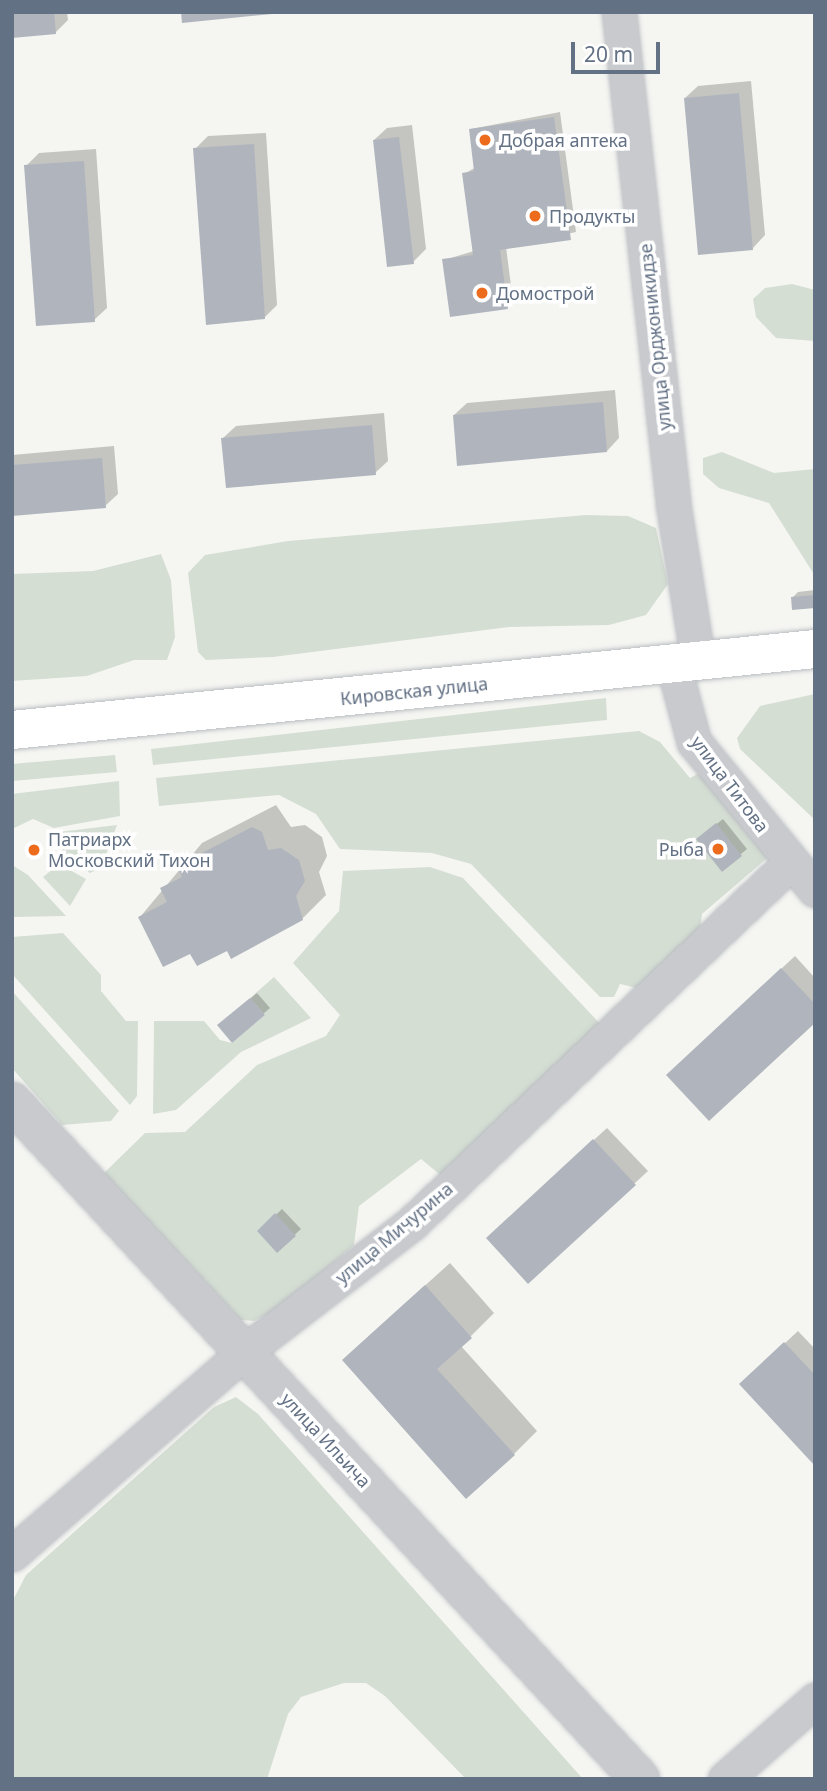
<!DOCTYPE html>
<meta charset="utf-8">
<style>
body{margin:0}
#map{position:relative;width:827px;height:1791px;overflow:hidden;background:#f5f6f2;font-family:"Noto Sans",sans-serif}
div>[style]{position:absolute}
.green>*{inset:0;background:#d5ded3}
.shadow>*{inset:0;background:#0003}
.building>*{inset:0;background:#b0b5bd}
.roads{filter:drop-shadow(0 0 2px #babdc2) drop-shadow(0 0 2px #babdc2)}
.minor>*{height:33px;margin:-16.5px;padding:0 16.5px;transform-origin:16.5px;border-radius:16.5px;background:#c8cace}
.tertiary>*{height:38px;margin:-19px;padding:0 19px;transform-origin:19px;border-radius:19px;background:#c8cace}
.secondary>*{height:38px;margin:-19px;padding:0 19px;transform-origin:19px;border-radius:19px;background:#fff}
.dots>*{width:19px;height:19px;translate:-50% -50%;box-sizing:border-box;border:4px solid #fff;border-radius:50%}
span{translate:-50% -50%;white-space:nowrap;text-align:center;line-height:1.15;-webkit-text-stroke:7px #fff;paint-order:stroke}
.poi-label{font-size:18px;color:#637185}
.left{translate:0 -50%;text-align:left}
.right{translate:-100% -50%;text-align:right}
.street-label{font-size:18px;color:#637185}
.frame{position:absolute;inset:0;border:14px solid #637185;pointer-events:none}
.scale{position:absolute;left:571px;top:42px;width:89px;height:32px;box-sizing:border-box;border:4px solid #637185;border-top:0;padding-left:9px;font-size:21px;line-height:24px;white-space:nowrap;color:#637185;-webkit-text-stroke:5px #fff;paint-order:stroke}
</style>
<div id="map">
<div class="green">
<div style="clip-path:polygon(792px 284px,815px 290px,815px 341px,776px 338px,756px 317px,753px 299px,765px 288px)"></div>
<div style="clip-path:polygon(722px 452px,774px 473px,815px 469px,815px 576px,769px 503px,719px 488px,703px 474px,703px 458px)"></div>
<div style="clip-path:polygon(586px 515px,628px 516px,656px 528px,668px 584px,646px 615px,609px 625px,509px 627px,273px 657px,206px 660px,198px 652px,188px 573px,205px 555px,288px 541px)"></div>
<div style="clip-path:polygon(161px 554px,171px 580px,175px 637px,167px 660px,134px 660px,87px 676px,12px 681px,12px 574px,93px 571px)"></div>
<div style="clip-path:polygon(815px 694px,815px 820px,740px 749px,737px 738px,760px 706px)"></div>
<div style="clip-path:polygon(606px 698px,607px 720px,153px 765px,151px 749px)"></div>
<div style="clip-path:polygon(639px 731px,660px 742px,690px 778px,701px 772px,772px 854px,702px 914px,700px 930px,637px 988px,620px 984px,614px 997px,600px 997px,471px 864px,432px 853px,340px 849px,316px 814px,279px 795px,159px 806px,156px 778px)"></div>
<div style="clip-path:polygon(115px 755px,117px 772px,12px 781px,12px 764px)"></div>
<div style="clip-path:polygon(119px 781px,120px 816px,54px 828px,33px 819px,12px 829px,12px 794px)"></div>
<div style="clip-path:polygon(117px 825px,101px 868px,90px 873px,63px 856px,59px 832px)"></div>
<div style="clip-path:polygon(59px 864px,86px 879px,70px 906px,43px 877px)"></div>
<div style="clip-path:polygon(12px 865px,28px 875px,66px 916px,12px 917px)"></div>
<div style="clip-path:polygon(430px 867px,463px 878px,604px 1028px,444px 1178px,421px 1159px,359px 1206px,354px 1245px,284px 1306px,254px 1321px,241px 1320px,104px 1173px,145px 1133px,185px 1132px,257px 1065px,326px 1036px,340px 1015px,293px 963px,339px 911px,343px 871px)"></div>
<div style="clip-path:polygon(63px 933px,101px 975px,101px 991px,126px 1021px,138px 1021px,137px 1096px,130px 1105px,12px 974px,12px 937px)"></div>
<div style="clip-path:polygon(274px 977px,311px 1018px,241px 1052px,176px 1110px,153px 1114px,154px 1021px,204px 1021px,220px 1040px,232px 1043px,265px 1015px,250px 998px)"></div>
<div style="clip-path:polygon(12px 991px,119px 1111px,111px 1121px,62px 1125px,12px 1068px)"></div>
<div style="clip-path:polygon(236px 1397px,258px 1414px,583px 1779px,466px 1779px,385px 1696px,366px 1683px,344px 1683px,301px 1697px,288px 1714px,267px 1779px,12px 1779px,12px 1602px,26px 1575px,214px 1407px)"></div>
</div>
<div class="shadow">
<div style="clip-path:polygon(12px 12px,67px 12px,68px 20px,55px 33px)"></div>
<div style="clip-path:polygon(751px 81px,765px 235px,753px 248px,685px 98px,698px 86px)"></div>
<div style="clip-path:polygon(560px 112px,576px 232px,506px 247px,513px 301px,507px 307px,444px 260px,474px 251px,464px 174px,476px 167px,471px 129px)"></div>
<div style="clip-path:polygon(412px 125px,426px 249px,413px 262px,374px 140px,387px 128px)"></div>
<div style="clip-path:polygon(266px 133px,277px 305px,264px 318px,195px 149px,208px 136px)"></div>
<div style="clip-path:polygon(96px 149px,107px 308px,94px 320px,26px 166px,39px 153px)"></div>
<div style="clip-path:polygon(615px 390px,619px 438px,607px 451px,454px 415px,467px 403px)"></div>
<div style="clip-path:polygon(384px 413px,388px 461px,375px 473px,223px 438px,236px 426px)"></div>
<div style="clip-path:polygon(114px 446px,118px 494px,105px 506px,12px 515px,12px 455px)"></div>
<div style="clip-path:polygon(815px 590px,815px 606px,792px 598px,798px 592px)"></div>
<div style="clip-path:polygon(276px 805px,291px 827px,305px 825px,322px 837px,327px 856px,319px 872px,326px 895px,302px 919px,228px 948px,191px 951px,140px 917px,202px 843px)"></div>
<div style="clip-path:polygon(723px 819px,747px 849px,723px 869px,705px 833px)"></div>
<div style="clip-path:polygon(795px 956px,815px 978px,815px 1021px,681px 1062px)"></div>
<div style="clip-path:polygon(257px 993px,270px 1008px,233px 1040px,226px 1020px)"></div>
<div style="clip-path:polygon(607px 1128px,648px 1171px,528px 1282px,500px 1226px)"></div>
<div style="clip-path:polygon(282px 1209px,301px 1229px,277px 1251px,259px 1231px)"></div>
<div style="clip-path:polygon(450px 1263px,494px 1313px,461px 1346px,537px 1431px,514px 1454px,368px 1337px)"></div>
<div style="clip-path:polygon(798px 1331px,815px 1349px,815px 1463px,754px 1372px)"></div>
</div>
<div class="building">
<div style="clip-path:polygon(12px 12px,54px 12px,56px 34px,12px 38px)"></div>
<div style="clip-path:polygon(181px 12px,272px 12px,272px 14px,182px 23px)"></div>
<div style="clip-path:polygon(739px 93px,753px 250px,698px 255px,684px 98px)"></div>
<div style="clip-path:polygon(554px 117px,571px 240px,500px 250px,508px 309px,450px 317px,442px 259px,473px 255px,462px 173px,474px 171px,469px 129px)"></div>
<div style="clip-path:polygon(399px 137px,414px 264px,387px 267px,373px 140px)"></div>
<div style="clip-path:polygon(254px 144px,265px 319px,206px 325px,193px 148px)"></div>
<div style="clip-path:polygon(84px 161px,95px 322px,36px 326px,24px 165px)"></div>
<div style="clip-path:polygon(603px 402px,607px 452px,457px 466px,453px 415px)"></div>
<div style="clip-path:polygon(372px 425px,376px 475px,226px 488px,221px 438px)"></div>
<div style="clip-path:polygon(102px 458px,106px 508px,12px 516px,12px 465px)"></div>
<div style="clip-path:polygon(815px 595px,815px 608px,792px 610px,791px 597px)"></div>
<div style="clip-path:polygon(716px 823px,742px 856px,722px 872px,696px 839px)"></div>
<div style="clip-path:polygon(252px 827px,262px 832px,268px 850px,281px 848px,299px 860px,305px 881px,296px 896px,303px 920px,231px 959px,227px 951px,197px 966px,190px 954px,163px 967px,138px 917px,167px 902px,160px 888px,182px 877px,177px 866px)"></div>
<div style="clip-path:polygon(781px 968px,815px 1004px,815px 1023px,709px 1121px,666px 1075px)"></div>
<div style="clip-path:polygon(250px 998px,265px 1015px,232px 1043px,217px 1025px)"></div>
<div style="clip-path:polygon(593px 1139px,636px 1185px,528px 1284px,486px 1238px)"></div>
<div style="clip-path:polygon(275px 1213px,296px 1236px,277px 1253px,257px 1231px)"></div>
<div style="clip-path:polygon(425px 1285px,472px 1338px,437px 1369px,515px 1455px,466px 1499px,342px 1360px)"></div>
<div style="clip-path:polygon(784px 1342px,815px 1375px,815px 1466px,739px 1384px)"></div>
</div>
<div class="roads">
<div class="minor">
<div style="left:619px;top:12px;width:494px;rotate:83.7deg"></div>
<div style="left:673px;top:503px;width:160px;rotate:81deg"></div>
<div style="left:673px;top:664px;width:81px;rotate:74.9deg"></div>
<div style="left:694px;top:742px;width:191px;rotate:50.7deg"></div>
<div style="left:12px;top:1554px;width:308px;rotate:-41deg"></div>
<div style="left:244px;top:1352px;width:212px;rotate:-37.5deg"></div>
<div style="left:412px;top:1223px;width:522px;rotate:-43.6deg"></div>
<div style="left:725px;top:1779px;width:120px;rotate:-41.3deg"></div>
</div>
<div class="tertiary">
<div style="left:12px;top:1102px;width:923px;rotate:47.15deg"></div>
</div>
<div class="secondary">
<div style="left:12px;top:730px;width:807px;rotate:-5.76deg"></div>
</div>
</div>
<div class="dots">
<div style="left:485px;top:140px;background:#ec6b1c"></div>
<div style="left:535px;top:216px;background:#ec6b1c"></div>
<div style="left:482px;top:293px;background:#ec6b1c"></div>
<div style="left:718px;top:849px;background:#ec6b1c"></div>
<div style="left:34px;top:850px;background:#ec6b1c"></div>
</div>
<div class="poi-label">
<span class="left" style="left:499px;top:140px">Добрая аптека</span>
<span class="left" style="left:549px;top:216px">Продукты</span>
<span class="left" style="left:496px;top:293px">Домострой</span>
<span class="left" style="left:48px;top:850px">Патриарх<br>Московский Тихон</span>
<span class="right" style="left:704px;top:849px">Рыба</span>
</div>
<div class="street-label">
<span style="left:655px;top:337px;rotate:-96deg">улица Орджоникидзе</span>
<span style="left:414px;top:691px;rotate:-6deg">Кировская улица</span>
<span style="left:730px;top:784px;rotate:53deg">улица Титова</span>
<span style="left:394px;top:1233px;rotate:-40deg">улица Мичурина</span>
<span style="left:326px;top:1440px;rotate:47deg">улица Ильича</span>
</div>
<div class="frame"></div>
<div class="scale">20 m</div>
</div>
